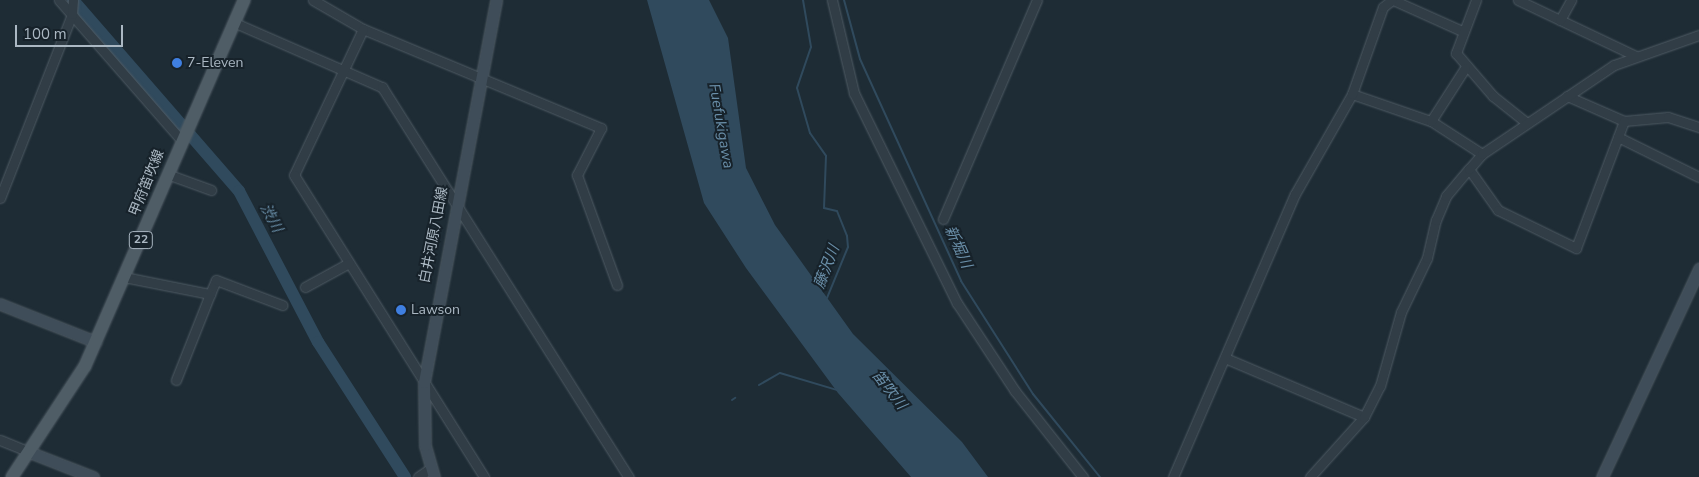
<!DOCTYPE html>
<meta charset="utf-8">
<style>
body{margin:0}
#map{position:relative;width:1699px;height:477px;overflow:hidden;background:#1e2c35;font-family:"Nunito Sans","Noto Sans JP",sans-serif}
div>[style]{position:absolute}
.water>*{inset:0;background:#304a5d}
.stream>*{height:2px;margin:-1px;padding:0 1px;transform-origin:1px;border-radius:1px;background:#304a5d}
.river>*{height:12px;margin:-6px;padding:0 6px;transform-origin:6px;border-radius:6px;background:#304a5d}
.roads{filter:drop-shadow(0 0 1px #4f5b64) drop-shadow(0 0 1px #4f5b64)}
.street>*{height:9px;margin:-4.5px;padding:0 4.5px;transform-origin:4.5px;border-radius:4.5px;background:#313d46}
.secondary>*{height:11px;margin:-5.5px;padding:0 5.5px;transform-origin:5.5px;border-radius:5.5px;background:#3f4d59}
.primary>*{height:12px;margin:-6px;padding:0 6px;transform-origin:6px;border-radius:6px;background:#4f5d66}
.dots>*{width:14px;height:14px;translate:-50% -50%;box-sizing:border-box;border:2px solid #17222a;border-radius:50%}
span{translate:-50% -50%;white-space:nowrap;text-align:center;line-height:1.15;-webkit-text-stroke:4px #17222a;paint-order:stroke}
.shield-label span{padding:1px 4px;background:#17222a;border:1px solid;border-radius:4px;-webkit-text-stroke-width:0}
.shield-label{font-size:12px;color:#abb8c3;font-weight:700}
.poi-label{font-size:14px;color:#abb8c3}
.left{translate:0 -50%;text-align:left}
.street-label{font-size:14px;color:#abb8c3}
.water-label{font-size:15px;color:#6a8fa9;font-style:italic}
.scale{position:absolute;left:15px;top:25px;width:108px;height:22px;box-sizing:border-box;border:2px solid #abb8c3;border-top:0;padding-left:6px;font-size:15px;line-height:18px;white-space:nowrap;color:#abb8c3;-webkit-text-stroke:4px #17222a;paint-order:stroke}
</style>
<div id="map">
<div class="water">
<div style="clip-path:polygon(647px 0,709px 0,728px 38px,746px 168px,775px 225px,853px 334px,962px 442px,988px 477px,911px 477px,838px 393px,746px 268px,704px 203px)"></div>
</div>
<div class="stream">
<div style="left:803px;top:0;width:48px;rotate:80.3deg"></div>
<div style="left:811px;top:47px;width:43px;rotate:108.9deg"></div>
<div style="left:797px;top:88px;width:47px;rotate:73.9deg"></div>
<div style="left:810px;top:133px;width:28px;rotate:55deg"></div>
<div style="left:826px;top:156px;width:52px;rotate:92.2deg"></div>
<div style="left:824px;top:208px;width:13px;rotate:13deg"></div>
<div style="left:837px;top:211px;width:27px;rotate:68deg"></div>
<div style="left:847px;top:236px;width:11px;rotate:85deg"></div>
<div style="left:848px;top:247px;width:55px;rotate:112.4deg"></div>
<div style="left:844px;top:0;width:61px;rotate:74.8deg"></div>
<div style="left:860px;top:59px;width:244px;rotate:65.5deg"></div>
<div style="left:961px;top:281px;width:134px;rotate:57.5deg"></div>
<div style="left:1033px;top:394px;width:107px;rotate:51.1deg"></div>
<div style="left:759px;top:385px;width:24px;rotate:-30deg"></div>
<div style="left:780px;top:373px;width:59px;rotate:16.6deg"></div>
<div style="left:732px;top:400px;width:4px;rotate:-34deg"></div>
</div>
<div class="river">
<div style="left:73px;top:0;width:253px;rotate:49deg"></div>
<div style="left:239px;top:191px;width:170px;rotate:62.4deg"></div>
<div style="left:318px;top:342px;width:161px;rotate:57.2deg"></div>
</div>
<div class="roads">
<div class="street">
<div style="left:59px;top:0;width:186px;rotate:48.9deg"></div>
<div style="left:313px;top:0;width:58px;rotate:30.1deg"></div>
<div style="left:363px;top:29px;width:258px;rotate:22.6deg"></div>
<div style="left:601px;top:128px;width:53px;rotate:117.1deg"></div>
<div style="left:577px;top:175px;width:117px;rotate:70deg"></div>
<div style="left:832px;top:0;width:96px;rotate:76.7deg"></div>
<div style="left:854px;top:93px;width:234px;rotate:63.9deg"></div>
<div style="left:957px;top:303px;width:105px;rotate:56.6deg"></div>
<div style="left:1015px;top:391px;width:110px;rotate:51.7deg"></div>
<div style="left:1393px;top:0;width:76px;rotate:24.2deg"></div>
<div style="left:1476px;top:0;width:57px;rotate:110.7deg"></div>
<div style="left:1456px;top:53px;width:57px;rotate:49.3deg"></div>
<div style="left:1493px;top:96px;width:43px;rotate:38.5deg"></div>
<div style="left:1518px;top:0;width:131px;rotate:25.4deg"></div>
<div style="left:1560px;top:20px;width:23px;rotate:-61deg"></div>
<div style="left:233px;top:22px;width:163px;rotate:23.6deg"></div>
<div style="left:382px;top:87px;width:462px;rotate:57.7deg"></div>
<div style="left:363px;top:29px;width:161px;rotate:115.3deg"></div>
<div style="left:294px;top:175px;width:357px;rotate:57.8deg"></div>
<div style="left:1352px;top:94px;width:83px;rotate:18.9deg"></div>
<div style="left:1431px;top:121px;width:61px;rotate:32.9deg"></div>
<div style="left:1567px;top:96px;width:62px;rotate:23.7deg"></div>
<div style="left:1624px;top:121px;width:44px;rotate:-5.2deg"></div>
<div style="left:1668px;top:117px;width:33px;rotate:18deg"></div>
<div style="left:1431px;top:121px;width:63px;rotate:-57.3deg"></div>
<div style="left:1618px;top:137px;width:90px;rotate:26.3deg"></div>
<div style="left:1469px;top:169px;width:50px;rotate:54.7deg"></div>
<div style="left:1498px;top:210px;width:87px;rotate:26deg"></div>
<div style="left:1576px;top:248px;width:136px;rotate:-69.3deg"></div>
<div style="left:167px;top:174px;width:47px;rotate:20deg"></div>
<div style="left:0;top:198px;width:198px;rotate:-68.6deg"></div>
<div style="left:72px;top:14px;width:14px;rotate:-86deg"></div>
<div style="left:943px;top:219px;width:238px;rotate:-66.8deg"></div>
<div style="left:124px;top:277px;width:88px;rotate:11.2deg"></div>
<div style="left:210px;top:294px;width:15px;rotate:-67deg"></div>
<div style="left:216px;top:280px;width:71px;rotate:20.7deg"></div>
<div style="left:305px;top:287px;width:50px;rotate:-28.6deg"></div>
<div style="left:1225px;top:358px;width:151px;rotate:23deg"></div>
<div style="left:176px;top:380px;width:92px;rotate:-68.4deg"></div>
<div style="left:0;top:440px;width:31px;rotate:22deg"></div>
<div style="left:418px;top:477px;width:16px;rotate:-35deg"></div>
<div style="left:1173px;top:477px;width:308px;rotate:-66.7deg"></div>
<div style="left:1295px;top:194px;width:115px;rotate:-60.3deg"></div>
<div style="left:1352px;top:94px;width:92px;rotate:-70.4deg"></div>
<div style="left:1383px;top:7px;width:11px;rotate:-38deg"></div>
<div style="left:1310px;top:477px;width:81px;rotate:-48deg"></div>
<div style="left:1364px;top:417px;width:35px;rotate:-63deg"></div>
<div style="left:1380px;top:386px;width:77px;rotate:-74.2deg"></div>
<div style="left:1401px;top:312px;width:60px;rotate:-64.3deg"></div>
<div style="left:1427px;top:258px;width:39px;rotate:-77deg"></div>
<div style="left:1436px;top:220px;width:26px;rotate:-67deg"></div>
<div style="left:1446px;top:196px;width:35px;rotate:-50deg"></div>
<div style="left:1469px;top:169px;width:20px;rotate:-49deg"></div>
<div style="left:1482px;top:154px;width:159px;rotate:-34deg"></div>
<div style="left:1614px;top:65px;width:90px;rotate:-19.4deg"></div>
</div>
<div class="secondary">
<div style="left:0;top:304px;width:103px;rotate:21.6deg"></div>
<div style="left:29px;top:452px;width:69px;rotate:21.3deg"></div>
<div style="left:434px;top:477px;width:33px;rotate:-106deg"></div>
<div style="left:425px;top:445px;width:63px;rotate:-90.9deg"></div>
<div style="left:424px;top:382px;width:389px;rotate:-79.3deg"></div>
<div style="left:1602px;top:477px;width:230px;rotate:-65deg"></div>
</div>
<div class="primary">
<div style="left:12px;top:477px;width:133px;rotate:-56.7deg"></div>
<div style="left:85px;top:366px;width:399px;rotate:-66.5deg"></div>
</div>
</div>
<div class="dots">
<div style="left:177px;top:63px;background:#3f7fe0"></div>
<div style="left:401px;top:310px;background:#3f7fe0"></div>
</div>
<div class="shield-label">
<span style="left:141px;top:240px">22</span>
</div>
<div class="poi-label">
<span class="left" style="left:187px;top:63px">7-Eleven</span>
<span class="left" style="left:411px;top:310px">Lawson</span>
</div>
<div class="street-label">
<span style="left:147px;top:183px;rotate:-68deg">甲府笛吹線</span>
<span style="left:434px;top:235px;rotate:-79deg">白井河原八田線</span>
</div>
<div class="water-label">
<span style="left:721px;top:126px;rotate:80deg">Fuefukigawa</span>
<span style="left:271px;top:218px;rotate:62deg">渋川</span>
<span style="left:958px;top:247px;rotate:66deg">新堀川</span>
<span style="left:827px;top:267px;rotate:-69deg">藤沢川</span>
<span style="left:889px;top:390px;rotate:52deg">笛吹川</span>
</div>
<div class="scale">100 m</div>
</div>
